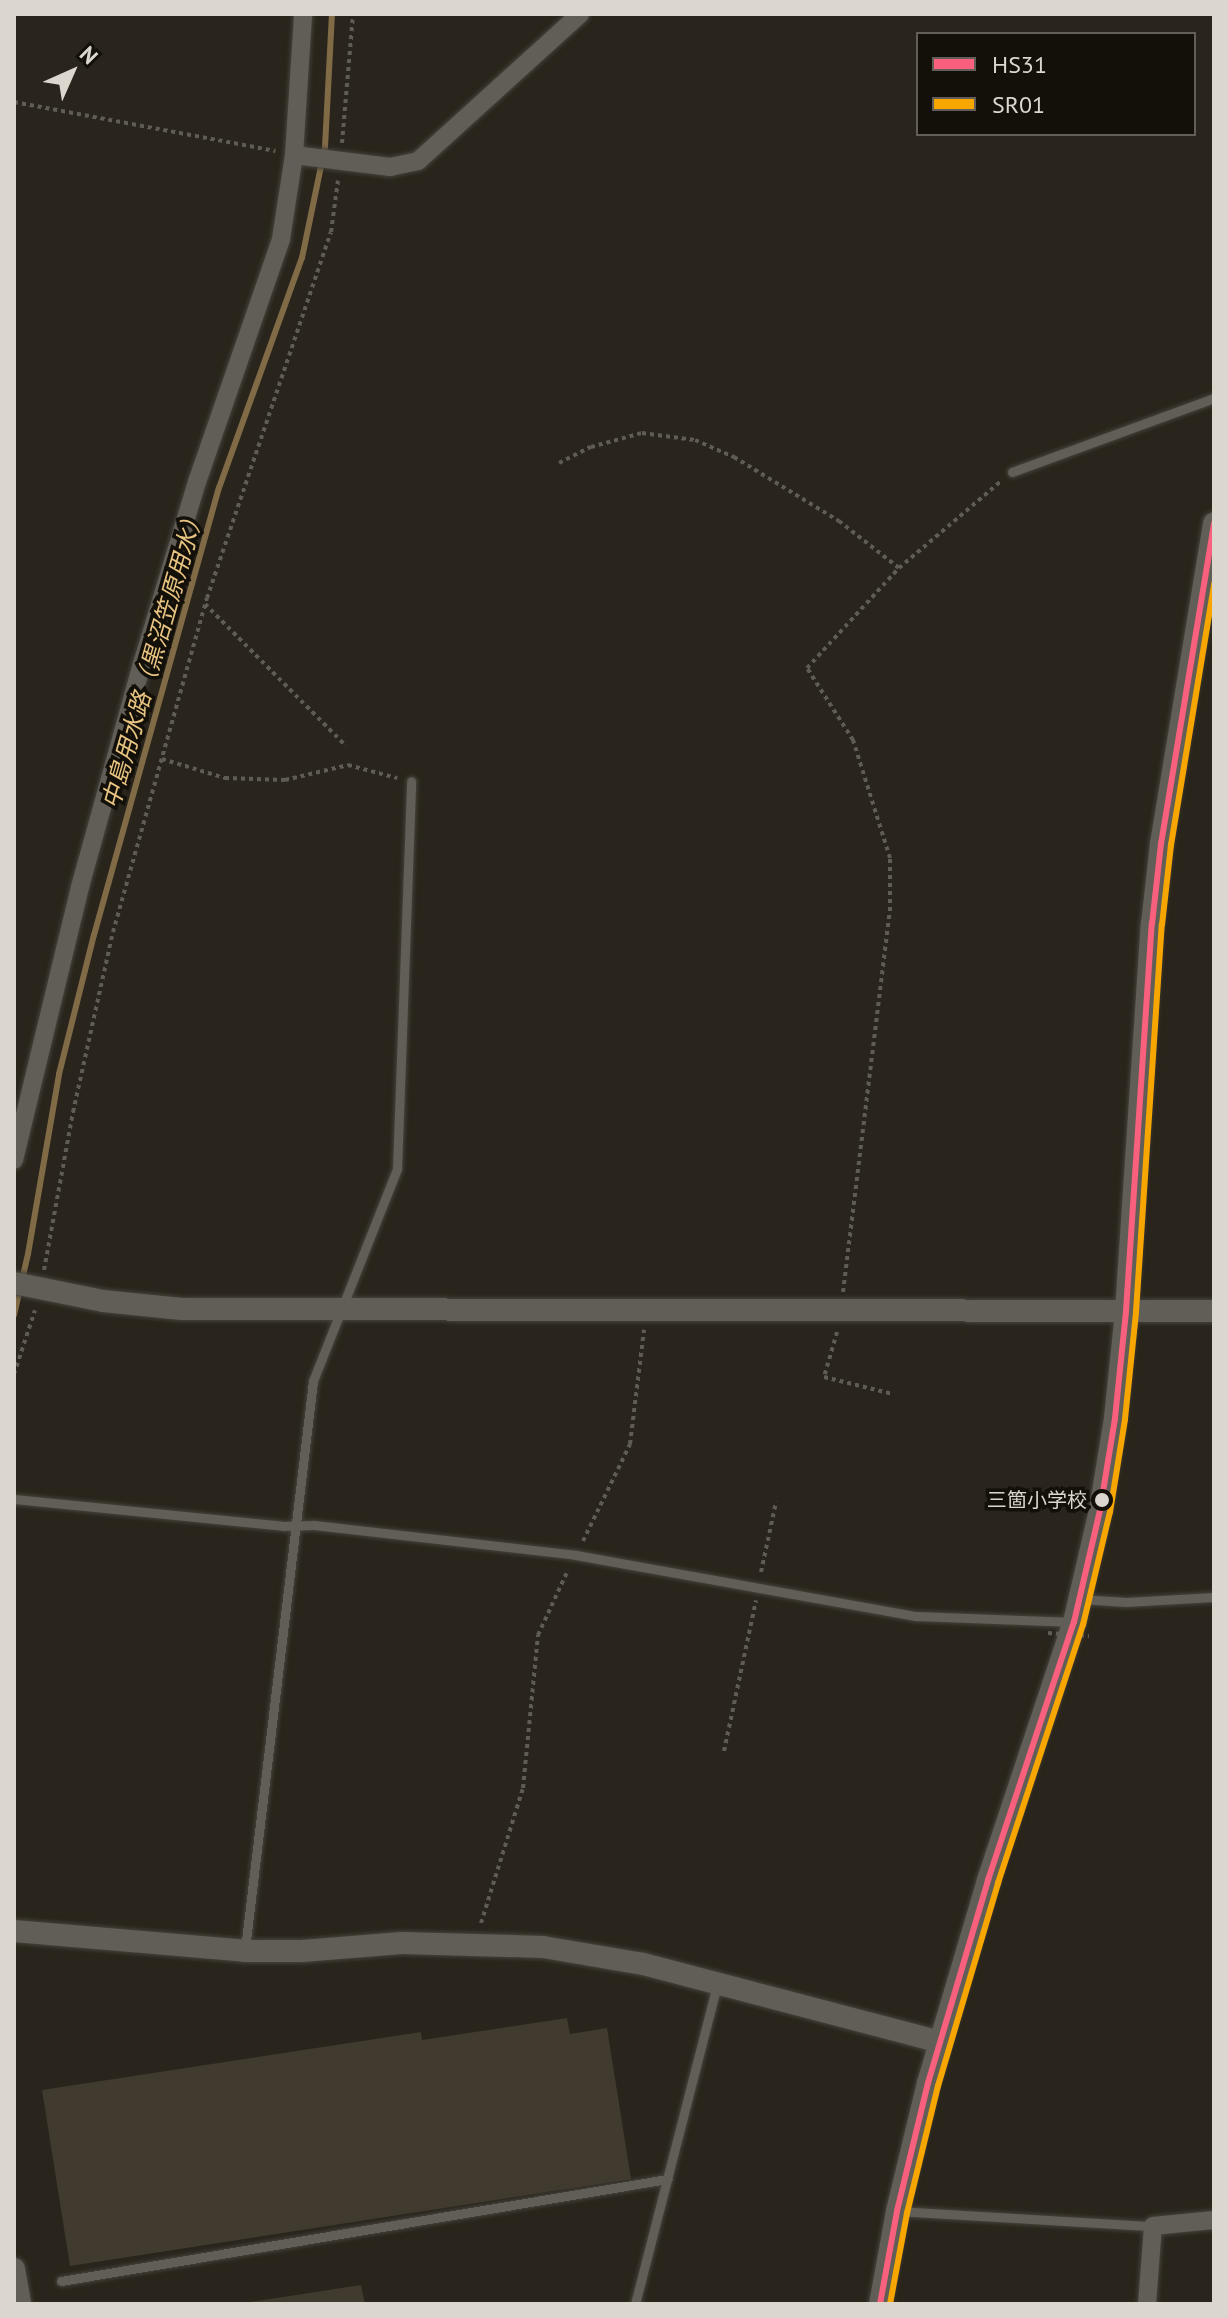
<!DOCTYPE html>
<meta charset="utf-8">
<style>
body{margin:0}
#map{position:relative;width:1228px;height:2318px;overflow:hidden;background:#29251c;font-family:"PT Sans","Noto Sans JP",sans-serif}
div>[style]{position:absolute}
.stream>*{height:6px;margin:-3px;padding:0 3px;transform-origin:3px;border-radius:3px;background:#806b46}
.building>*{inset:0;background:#403a2f}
.path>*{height:4px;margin-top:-2px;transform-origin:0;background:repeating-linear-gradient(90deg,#5f5c55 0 4px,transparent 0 8px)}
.roads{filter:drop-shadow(0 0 2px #45423b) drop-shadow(0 0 2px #45423b)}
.service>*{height:9px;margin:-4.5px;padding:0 4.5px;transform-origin:4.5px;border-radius:4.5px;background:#615d57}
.minor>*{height:18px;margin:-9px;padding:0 9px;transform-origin:9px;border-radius:9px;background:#615d57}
.tertiary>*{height:22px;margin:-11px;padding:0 11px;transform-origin:11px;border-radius:11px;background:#615d57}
.path-bridge>*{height:4px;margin-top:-2px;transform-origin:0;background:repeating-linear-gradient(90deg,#5f5c55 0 4px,transparent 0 8px)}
.bus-1>*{height:6px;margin:-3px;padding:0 3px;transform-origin:3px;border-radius:3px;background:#f8607d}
.bus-2>*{height:6px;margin:-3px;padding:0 3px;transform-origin:3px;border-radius:3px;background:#f7a600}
.dots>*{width:22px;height:22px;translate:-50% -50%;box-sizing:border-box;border:4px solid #130f09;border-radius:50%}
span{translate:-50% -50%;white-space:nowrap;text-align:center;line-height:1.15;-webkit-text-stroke:7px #130f09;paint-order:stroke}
.bus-label{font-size:20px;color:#dcd7ce}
.right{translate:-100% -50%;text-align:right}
.water-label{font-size:24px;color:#e8c482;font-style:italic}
.frame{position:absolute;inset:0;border:16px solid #dcd7ce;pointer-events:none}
.legend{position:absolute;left:916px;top:32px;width:280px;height:104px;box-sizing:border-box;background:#130f09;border:2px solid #635f58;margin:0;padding:10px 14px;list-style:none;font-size:24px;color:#dcd7ce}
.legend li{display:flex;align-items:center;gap:16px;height:40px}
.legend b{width:40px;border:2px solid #635f58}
.north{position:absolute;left:32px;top:32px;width:80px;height:80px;-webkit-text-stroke:6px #130f09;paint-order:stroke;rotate:45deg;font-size:22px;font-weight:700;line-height:32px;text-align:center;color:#dcd7ce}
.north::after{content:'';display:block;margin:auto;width:28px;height:36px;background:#dcd7ce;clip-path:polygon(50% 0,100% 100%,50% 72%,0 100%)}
</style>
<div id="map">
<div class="stream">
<div style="left:14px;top:1315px;width:63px;rotate:-77.1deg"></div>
<div style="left:28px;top:1254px;width:183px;rotate:-80.2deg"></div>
<div style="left:59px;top:1074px;width:143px;rotate:-75.9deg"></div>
<div style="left:94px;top:935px;width:464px;rotate:-74.4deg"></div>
<div style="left:219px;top:488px;width:245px;rotate:-70.2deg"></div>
<div style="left:302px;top:258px;width:113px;rotate:-78.3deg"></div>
<div style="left:325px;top:147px;width:133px;rotate:-87deg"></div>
</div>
<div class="building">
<div style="clip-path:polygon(567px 2018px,570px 2034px,607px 2028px,631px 2179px,70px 2266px,42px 2090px,421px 2032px,422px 2040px)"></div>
<div style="clip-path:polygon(361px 2285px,365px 2304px,250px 2304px,250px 2302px)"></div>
</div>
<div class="path">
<div style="left:14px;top:102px;width:266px;rotate:10.6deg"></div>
<div style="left:342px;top:143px;width:129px;rotate:-85.1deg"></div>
<div style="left:559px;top:463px;width:36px;rotate:-27deg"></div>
<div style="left:591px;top:447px;width:53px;rotate:-15.4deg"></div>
<div style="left:642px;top:433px;width:53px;rotate:7.5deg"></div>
<div style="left:695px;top:440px;width:43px;rotate:23.6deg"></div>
<div style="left:734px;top:457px;width:123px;rotate:31.4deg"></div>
<div style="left:839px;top:521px;width:76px;rotate:38.1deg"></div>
<div style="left:205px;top:604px;width:200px;rotate:45.2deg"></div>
<div style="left:162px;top:759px;width:66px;rotate:16.8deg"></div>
<div style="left:225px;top:778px;width:60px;rotate:1.9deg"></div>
<div style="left:285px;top:780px;width:65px;rotate:-13.4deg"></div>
<div style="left:348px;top:765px;width:51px;rotate:14.9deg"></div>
<div style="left:44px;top:1270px;width:161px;rotate:-79.6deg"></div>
<div style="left:73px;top:1112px;width:184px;rotate:-77.5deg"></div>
<div style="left:113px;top:932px;width:347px;rotate:-74.3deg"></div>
<div style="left:207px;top:598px;width:386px;rotate:-71.3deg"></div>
<div style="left:331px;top:232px;width:52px;rotate:-82.3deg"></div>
<div style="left:843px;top:1292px;width:384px;rotate:-83deg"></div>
<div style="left:890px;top:911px;width:53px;rotate:-90deg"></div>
<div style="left:890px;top:858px;width:124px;rotate:-107.4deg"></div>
<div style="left:853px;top:740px;width:85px;rotate:-122.6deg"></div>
<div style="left:807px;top:668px;width:136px;rotate:-47.4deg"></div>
<div style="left:899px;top:568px;width:133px;rotate:-40.4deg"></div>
<div style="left:837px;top:1332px;width:47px;rotate:106.1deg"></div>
<div style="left:824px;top:1377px;width:71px;rotate:13.8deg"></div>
<div style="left:14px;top:1374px;width:67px;rotate:-71.8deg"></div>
<div style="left:583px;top:1541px;width:108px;rotate:-64.1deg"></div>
<div style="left:630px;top:1444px;width:115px;rotate:-83deg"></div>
<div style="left:761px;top:1572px;width:72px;rotate:-77.9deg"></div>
<div style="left:724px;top:1751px;width:154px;rotate:-78deg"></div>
<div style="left:481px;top:1923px;width:141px;rotate:-72.7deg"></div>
<div style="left:523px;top:1788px;width:154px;rotate:-84.4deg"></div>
<div style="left:538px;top:1635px;width:72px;rotate:-65.2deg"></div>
</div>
<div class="roads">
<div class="service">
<div style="left:1012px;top:472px;width:215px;rotate:-20.1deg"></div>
<div style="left:14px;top:1499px;width:270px;rotate:5.7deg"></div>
<div style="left:283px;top:1526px;width:31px;rotate:-2deg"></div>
<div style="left:314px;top:1525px;width:264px;rotate:6.5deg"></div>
<div style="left:576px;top:1555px;width:345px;rotate:10.2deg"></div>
<div style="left:916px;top:1616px;width:158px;rotate:2.2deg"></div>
<div style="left:1080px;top:1599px;width:46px;rotate:3.7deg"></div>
<div style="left:1126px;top:1602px;width:88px;rotate:-3.3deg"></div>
<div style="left:245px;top:1949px;width:572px;rotate:-83.17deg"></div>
<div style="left:313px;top:1381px;width:228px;rotate:-68.4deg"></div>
<div style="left:397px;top:1169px;width:388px;rotate:-87.9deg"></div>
<div style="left:897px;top:2211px;width:256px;rotate:3.4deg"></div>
<div style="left:61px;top:2281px;width:615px;rotate:-9.55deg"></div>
<div style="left:635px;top:2304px;width:330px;rotate:-75.6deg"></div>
</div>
<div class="minor">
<div style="left:294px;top:155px;width:97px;rotate:7.1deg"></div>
<div style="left:390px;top:167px;width:29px;rotate:-12deg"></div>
<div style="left:418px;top:161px;width:219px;rotate:-42.2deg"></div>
<div style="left:14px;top:1160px;width:281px;rotate:-76.4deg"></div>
<div style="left:80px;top:887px;width:231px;rotate:-74.5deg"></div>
<div style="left:142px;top:664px;width:190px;rotate:-73.2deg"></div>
<div style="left:197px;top:482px;width:257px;rotate:-70.9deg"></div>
<div style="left:281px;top:239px;width:85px;rotate:-81.2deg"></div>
<div style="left:294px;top:155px;width:141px;rotate:-86.3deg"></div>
<div style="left:1147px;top:2304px;width:78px;rotate:-85.6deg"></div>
<div style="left:1153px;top:2226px;width:61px;rotate:-5.6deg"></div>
</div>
<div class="tertiary">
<div style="left:14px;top:1283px;width:91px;rotate:11.4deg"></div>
<div style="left:103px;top:1301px;width:79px;rotate:5.8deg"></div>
<div style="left:182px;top:1309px;width:1032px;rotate:0.11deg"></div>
<div style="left:14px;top:1931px;width:232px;rotate:4.9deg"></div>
<div style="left:245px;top:1951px;width:57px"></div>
<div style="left:302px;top:1951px;width:100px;rotate:-4.6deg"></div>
<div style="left:402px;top:1943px;width:141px;rotate:1.6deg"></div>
<div style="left:543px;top:1947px;width:101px;rotate:9.6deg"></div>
<div style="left:643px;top:1964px;width:307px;rotate:14.7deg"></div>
<div style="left:14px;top:2269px;width:36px;rotate:80deg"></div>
<div style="left:880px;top:2304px;width:95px;rotate:-79.6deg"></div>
<div style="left:897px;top:2211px;width:132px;rotate:-76.4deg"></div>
<div style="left:928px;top:2083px;width:212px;rotate:-73.5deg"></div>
<div style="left:988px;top:1880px;width:272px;rotate:-71.6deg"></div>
<div style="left:1074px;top:1622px;width:115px;rotate:-76.9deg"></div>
<div style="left:1100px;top:1510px;width:93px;rotate:-80.7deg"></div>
<div style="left:1115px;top:1418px;width:108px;rotate:-84.1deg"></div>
<div style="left:1126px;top:1311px;width:388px;rotate:-86.2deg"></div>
<div style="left:1152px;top:924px;width:81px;rotate:-83.6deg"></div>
<div style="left:1161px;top:844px;width:325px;rotate:-80.6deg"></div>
</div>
</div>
<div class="path-bridge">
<div style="left:1048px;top:1633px;width:41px;rotate:4.2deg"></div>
</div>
<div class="bus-1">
<div style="left:880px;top:2304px;width:95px;rotate:-79.6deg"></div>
<div style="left:897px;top:2211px;width:132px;rotate:-76.4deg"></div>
<div style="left:928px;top:2083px;width:212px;rotate:-73.5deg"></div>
<div style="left:988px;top:1880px;width:272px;rotate:-71.6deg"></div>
<div style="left:1074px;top:1622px;width:115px;rotate:-76.9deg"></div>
<div style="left:1100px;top:1510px;width:93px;rotate:-80.7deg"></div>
<div style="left:1115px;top:1418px;width:108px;rotate:-84.1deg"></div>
<div style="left:1126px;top:1311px;width:388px;rotate:-86.2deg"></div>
<div style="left:1152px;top:924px;width:81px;rotate:-83.6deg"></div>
<div style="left:1161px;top:844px;width:325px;rotate:-80.6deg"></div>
</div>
<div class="bus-2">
<div style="left:890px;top:2304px;width:93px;rotate:-79.4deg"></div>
<div style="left:907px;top:2213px;width:131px;rotate:-76.3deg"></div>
<div style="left:938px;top:2086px;width:212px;rotate:-73.5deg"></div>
<div style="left:998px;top:1883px;width:272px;rotate:-71.8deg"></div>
<div style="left:1083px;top:1625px;width:116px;rotate:-76.6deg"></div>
<div style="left:1110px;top:1512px;width:94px;rotate:-80.8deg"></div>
<div style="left:1125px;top:1419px;width:108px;rotate:-84.1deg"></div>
<div style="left:1136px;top:1312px;width:388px;rotate:-86.2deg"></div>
<div style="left:1162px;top:925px;width:81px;rotate:-83.6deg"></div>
<div style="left:1171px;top:845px;width:265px;rotate:-80.6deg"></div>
</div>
<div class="dots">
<div style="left:1102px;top:1500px;background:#dcd7ce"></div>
</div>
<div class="bus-label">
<span class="right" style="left:1087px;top:1500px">三箇小学校</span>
</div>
<div class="water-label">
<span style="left:153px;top:658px;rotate:-74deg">中島用水路（黒沼笠原用水）</span>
</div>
<div class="frame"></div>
<ul class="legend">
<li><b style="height:10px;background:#f8607d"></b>HS31</li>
<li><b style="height:10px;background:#f7a600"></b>SR01</li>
</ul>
<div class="north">N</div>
</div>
